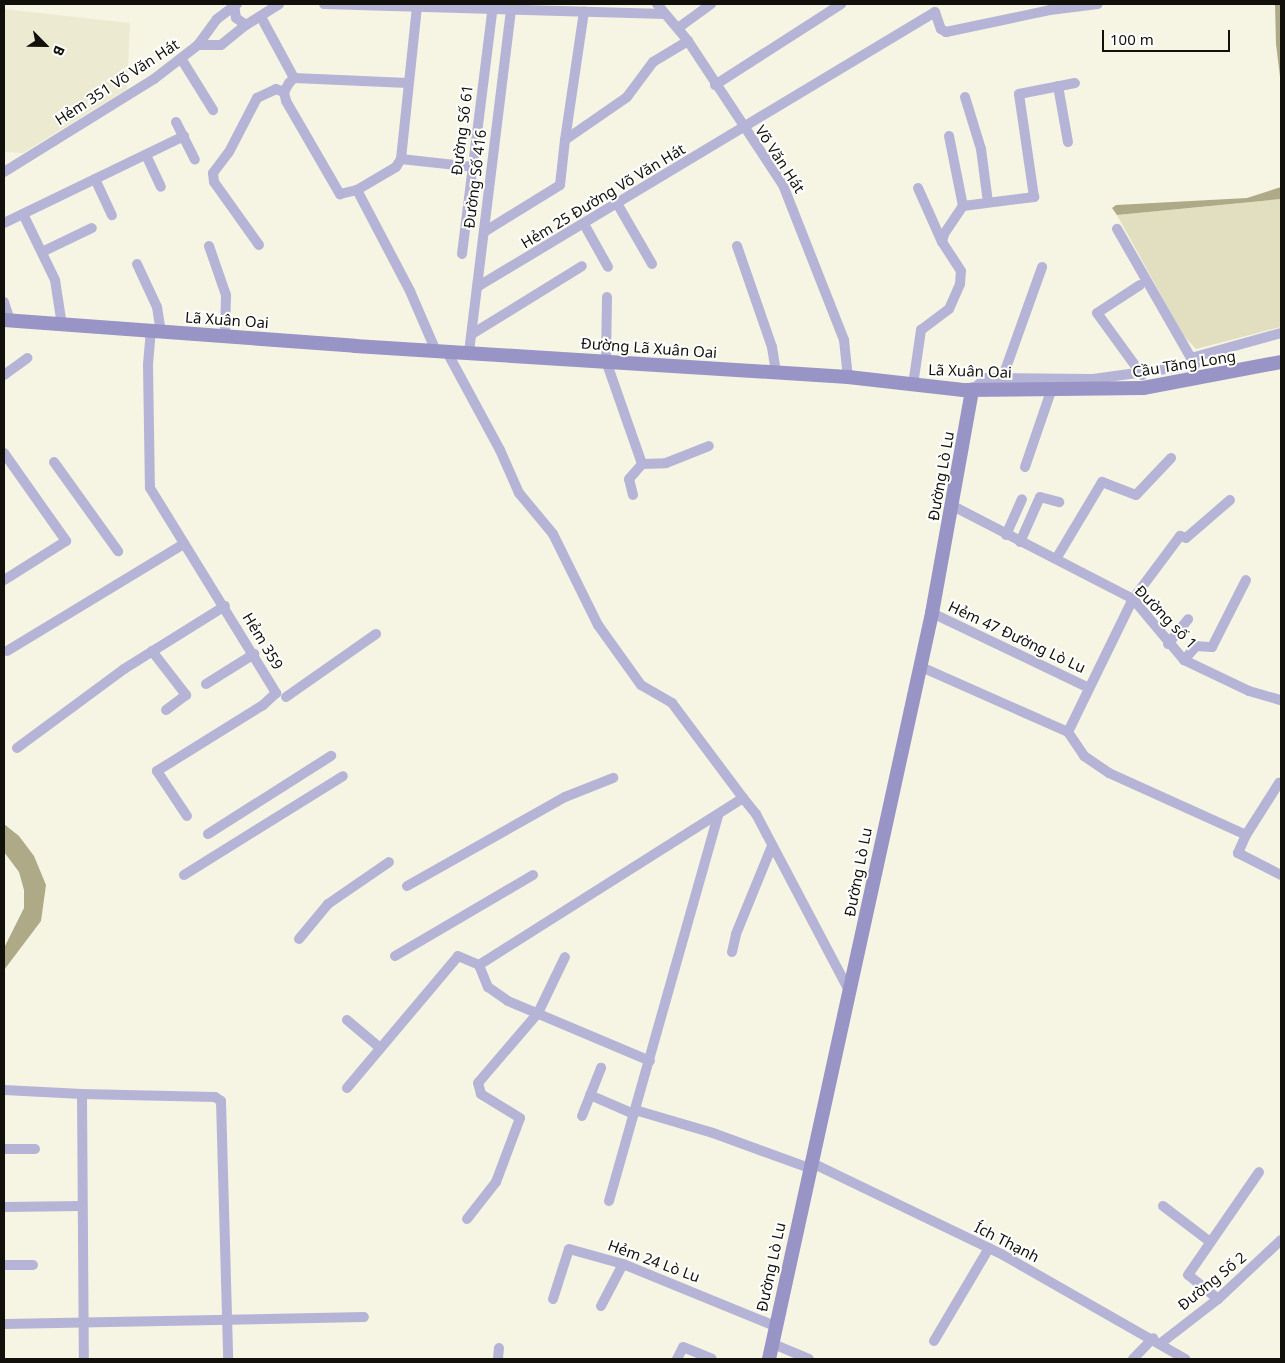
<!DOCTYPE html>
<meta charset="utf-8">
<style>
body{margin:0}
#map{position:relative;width:1285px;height:1363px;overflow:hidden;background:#f6f5e4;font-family:"Noto Sans",sans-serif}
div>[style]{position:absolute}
.built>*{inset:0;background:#ecead1}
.green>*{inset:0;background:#e2dfc1}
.water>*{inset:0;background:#aeaa87}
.street>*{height:10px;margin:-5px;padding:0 5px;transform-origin:5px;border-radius:5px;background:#b6b4d6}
.secondary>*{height:14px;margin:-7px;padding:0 7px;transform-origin:7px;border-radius:7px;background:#9894c6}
span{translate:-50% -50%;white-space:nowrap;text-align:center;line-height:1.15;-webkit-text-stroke:4px #fff;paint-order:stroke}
.street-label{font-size:15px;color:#11100a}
.frame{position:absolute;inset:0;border:5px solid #11100a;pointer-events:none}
.north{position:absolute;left:20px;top:20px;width:50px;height:50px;-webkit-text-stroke:4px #fff;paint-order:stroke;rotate:113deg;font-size:14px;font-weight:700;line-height:20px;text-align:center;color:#11100a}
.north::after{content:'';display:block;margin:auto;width:18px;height:22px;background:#11100a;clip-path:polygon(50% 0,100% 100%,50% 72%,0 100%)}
.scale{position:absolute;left:1102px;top:30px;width:128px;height:22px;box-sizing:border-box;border:2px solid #11100a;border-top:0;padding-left:6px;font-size:15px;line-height:18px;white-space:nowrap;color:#11100a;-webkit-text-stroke:4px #fff;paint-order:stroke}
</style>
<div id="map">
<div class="built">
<div style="clip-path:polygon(4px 9px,130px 23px,127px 89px,23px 153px,4px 152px)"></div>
</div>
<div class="green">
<div style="clip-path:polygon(1281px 199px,1281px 327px,1196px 349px,1183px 335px,1117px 215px)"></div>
</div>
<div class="water">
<div style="clip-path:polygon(1275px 4px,1281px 4px,1281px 85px,1276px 44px)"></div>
<div style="clip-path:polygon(1281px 187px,1281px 199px,1117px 215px,1112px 208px,1116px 205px,1247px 198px)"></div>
<div style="clip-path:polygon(4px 824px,19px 836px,34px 856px,46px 885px,41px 921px,4px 970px,4px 948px,24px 908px,24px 890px,19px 872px,4px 852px)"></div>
</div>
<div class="street">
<div style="left:234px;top:4px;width:14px;rotate:82deg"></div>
<div style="left:236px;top:18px;width:12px;rotate:35deg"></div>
<div style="left:246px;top:25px;width:39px;rotate:-32deg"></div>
<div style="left:324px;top:4px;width:341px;rotate:1.7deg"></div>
<div style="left:657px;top:4px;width:48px;rotate:50deg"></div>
<div style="left:688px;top:41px;width:173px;rotate:56.6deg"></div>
<div style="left:783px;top:185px;width:167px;rotate:68.5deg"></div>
<div style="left:844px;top:340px;width:37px;rotate:84deg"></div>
<div style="left:261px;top:17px;width:69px;rotate:61.6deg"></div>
<div style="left:678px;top:28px;width:41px;rotate:-36deg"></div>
<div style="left:198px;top:45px;width:32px;rotate:-54deg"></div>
<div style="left:217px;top:19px;width:25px;rotate:-37deg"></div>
<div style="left:182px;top:60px;width:59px;rotate:58.2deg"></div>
<div style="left:408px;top:83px;width:114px;rotate:-177.5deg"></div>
<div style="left:294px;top:78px;width:7px;rotate:135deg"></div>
<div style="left:289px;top:83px;width:10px;rotate:119deg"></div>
<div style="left:284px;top:92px;width:9px;rotate:77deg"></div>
<div style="left:286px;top:101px;width:108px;rotate:59.9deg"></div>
<div style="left:340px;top:194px;width:17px;rotate:-13deg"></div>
<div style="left:357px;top:190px;width:45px;rotate:-30.5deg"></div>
<div style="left:396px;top:167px;width:9px;rotate:-58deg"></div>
<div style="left:401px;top:159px;width:154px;rotate:-84deg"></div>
<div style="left:715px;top:85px;width:150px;rotate:-32.7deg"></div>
<div style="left:1058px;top:86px;width:57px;rotate:79.9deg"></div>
<div style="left:965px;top:97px;width:54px;rotate:72.9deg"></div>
<div style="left:981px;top:149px;width:53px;rotate:82.5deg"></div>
<div style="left:176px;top:122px;width:42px;rotate:63.4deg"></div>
<div style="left:949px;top:136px;width:71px;rotate:78.7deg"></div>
<div style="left:565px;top:140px;width:130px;rotate:-81.6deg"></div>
<div style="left:146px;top:155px;width:35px;rotate:65deg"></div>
<div style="left:401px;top:159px;width:72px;rotate:6.3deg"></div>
<div style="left:4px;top:172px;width:176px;rotate:-31.8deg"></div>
<div style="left:154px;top:79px;width:56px;rotate:-37.7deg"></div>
<div style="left:198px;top:45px;width:23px"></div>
<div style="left:221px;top:45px;width:32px;rotate:-39deg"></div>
<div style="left:95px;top:179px;width:40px;rotate:65deg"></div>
<div style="left:918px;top:188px;width:59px;rotate:66deg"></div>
<div style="left:357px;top:190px;width:114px;rotate:62.3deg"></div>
<div style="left:410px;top:291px;width:65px;rotate:66.6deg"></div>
<div style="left:618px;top:205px;width:68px;rotate:60deg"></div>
<div style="left:23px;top:214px;width:73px;rotate:64.1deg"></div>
<div style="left:55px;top:280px;width:46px;rotate:81.2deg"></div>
<div style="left:4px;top:223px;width:200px;rotate:-25.8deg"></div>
<div style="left:584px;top:224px;width:49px;rotate:60.8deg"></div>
<div style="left:484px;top:232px;width:89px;rotate:-31.7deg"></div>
<div style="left:560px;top:185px;width:45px;rotate:-83.7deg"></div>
<div style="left:565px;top:140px;width:75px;rotate:-34.7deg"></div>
<div style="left:627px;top:97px;width:44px;rotate:-53.4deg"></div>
<div style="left:653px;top:62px;width:41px;rotate:-31deg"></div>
<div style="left:259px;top:245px;width:77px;rotate:-125.5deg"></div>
<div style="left:214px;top:182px;width:9px;rotate:-96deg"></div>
<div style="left:213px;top:173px;width:26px;rotate:-53deg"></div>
<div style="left:229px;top:152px;width:61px;rotate:-62.6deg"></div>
<div style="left:257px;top:98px;width:21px;rotate:-25deg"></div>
<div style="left:276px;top:89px;width:9px;rotate:21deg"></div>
<div style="left:209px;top:246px;width:52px;rotate:70.9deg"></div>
<div style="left:226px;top:295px;width:42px;rotate:91.4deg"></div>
<div style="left:737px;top:246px;width:107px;rotate:70.9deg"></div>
<div style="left:772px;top:347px;width:25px;rotate:81deg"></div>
<div style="left:44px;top:251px;width:53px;rotate:-25.6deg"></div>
<div style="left:462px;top:254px;width:252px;rotate:-82.9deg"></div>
<div style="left:137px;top:264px;width:47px;rotate:65.1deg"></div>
<div style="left:157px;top:307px;width:25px;rotate:81deg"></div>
<div style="left:1140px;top:285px;width:51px;rotate:146.9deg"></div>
<div style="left:1097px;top:313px;width:77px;rotate:54deg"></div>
<div style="left:477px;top:287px;width:534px;rotate:-30.98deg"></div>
<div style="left:935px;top:12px;width:18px;rotate:71deg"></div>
<div style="left:941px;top:29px;width:6px;rotate:31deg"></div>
<div style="left:946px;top:32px;width:106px;rotate:-11.9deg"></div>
<div style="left:1050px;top:10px;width:48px;rotate:-7.1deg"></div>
<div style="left:607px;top:297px;width:64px;rotate:90.9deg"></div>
<div style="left:606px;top:361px;width:109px;rotate:70.7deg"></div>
<div style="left:642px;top:464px;width:24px;rotate:-2deg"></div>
<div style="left:666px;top:463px;width:46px;rotate:-21.6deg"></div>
<div style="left:4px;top:302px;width:19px;rotate:72deg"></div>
<div style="left:151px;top:330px;width:35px;rotate:95deg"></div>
<div style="left:148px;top:365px;width:123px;rotate:89.1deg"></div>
<div style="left:150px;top:488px;width:241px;rotate:58.4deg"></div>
<div style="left:276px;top:693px;width:18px;rotate:137deg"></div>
<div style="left:263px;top:705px;width:125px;rotate:148.1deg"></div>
<div style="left:157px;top:771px;width:54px;rotate:56.3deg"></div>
<div style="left:472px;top:334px;width:129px;rotate:-31.7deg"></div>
<div style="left:447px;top:352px;width:111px;rotate:61.6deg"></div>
<div style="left:500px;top:450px;width:47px;rotate:66.2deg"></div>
<div style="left:519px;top:493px;width:53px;rotate:50.3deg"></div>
<div style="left:553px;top:534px;width:102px;rotate:63.7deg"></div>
<div style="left:598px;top:625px;width:74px;rotate:54.4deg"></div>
<div style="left:641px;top:685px;width:36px;rotate:30deg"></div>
<div style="left:672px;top:703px;width:119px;rotate:53.2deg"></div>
<div style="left:469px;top:352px;width:351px;rotate:-83deg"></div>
<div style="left:1191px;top:358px;width:93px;rotate:-15.5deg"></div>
<div style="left:4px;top:375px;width:29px;rotate:-36deg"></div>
<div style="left:1002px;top:379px;width:119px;rotate:-70.3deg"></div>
<div style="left:913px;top:385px;width:56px;rotate:-81.7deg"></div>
<div style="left:921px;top:330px;width:35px;rotate:-37deg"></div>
<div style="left:949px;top:309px;width:27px;rotate:-66deg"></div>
<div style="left:960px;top:284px;width:13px;rotate:-86deg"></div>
<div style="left:961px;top:271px;width:35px;rotate:-123deg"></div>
<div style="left:942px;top:242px;width:8px;rotate:-76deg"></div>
<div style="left:944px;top:234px;width:34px;rotate:-56deg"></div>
<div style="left:963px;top:206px;width:72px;rotate:-7.2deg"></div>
<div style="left:1034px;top:197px;width:104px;rotate:-98.3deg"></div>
<div style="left:1019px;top:94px;width:57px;rotate:-11.1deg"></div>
<div style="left:972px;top:390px;width:18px;rotate:-41deg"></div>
<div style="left:986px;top:378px;width:107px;rotate:0.5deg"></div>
<div style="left:1093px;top:379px;width:103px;rotate:-7.8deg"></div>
<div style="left:1195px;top:365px;width:157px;rotate:-119.8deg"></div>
<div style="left:4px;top:453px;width:108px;rotate:54.8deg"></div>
<div style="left:66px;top:541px;width:73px;rotate:147.8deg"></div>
<div style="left:54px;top:462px;width:110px;rotate:54.3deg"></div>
<div style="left:1025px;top:467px;width:80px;rotate:-71.1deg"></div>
<div style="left:633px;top:495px;width:16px;rotate:-104deg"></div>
<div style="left:629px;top:479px;width:20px;rotate:-49deg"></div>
<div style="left:953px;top:506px;width:203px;rotate:27.3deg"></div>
<div style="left:1133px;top:599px;width:80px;rotate:50.1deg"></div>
<div style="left:1184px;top:660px;width:72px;rotate:25.5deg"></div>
<div style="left:1249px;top:691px;width:33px;rotate:16deg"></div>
<div style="left:1006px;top:535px;width:39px;rotate:-66deg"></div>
<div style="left:1020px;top:542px;width:49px;rotate:-66deg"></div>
<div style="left:1040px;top:497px;width:20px;rotate:15deg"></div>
<div style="left:1056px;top:559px;width:90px;rotate:-59.1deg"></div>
<div style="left:1102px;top:482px;width:36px;rotate:21deg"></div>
<div style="left:1136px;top:495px;width:51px;rotate:-46.6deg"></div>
<div style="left:932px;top:613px;width:174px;rotate:25.5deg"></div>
<div style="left:1168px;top:644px;width:32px;rotate:-51deg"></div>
<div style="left:7px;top:651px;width:207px;rotate:-31.2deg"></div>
<div style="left:152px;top:651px;width:56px;rotate:52.3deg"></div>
<div style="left:186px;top:695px;width:25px;rotate:143deg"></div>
<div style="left:1184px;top:660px;width:18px;rotate:-49deg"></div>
<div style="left:1196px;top:646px;width:16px;rotate:4deg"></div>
<div style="left:1212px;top:647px;width:75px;rotate:-63.1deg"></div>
<div style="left:919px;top:666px;width:163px;rotate:23.9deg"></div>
<div style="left:1068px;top:732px;width:29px;rotate:56deg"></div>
<div style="left:1084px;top:756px;width:30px;rotate:34deg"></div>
<div style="left:1109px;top:773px;width:150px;rotate:24.3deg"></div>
<div style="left:1246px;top:835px;width:20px;rotate:114deg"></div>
<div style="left:1238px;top:853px;width:48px;rotate:27.1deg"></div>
<div style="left:206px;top:684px;width:57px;rotate:-32deg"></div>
<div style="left:286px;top:697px;width:110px;rotate:-35deg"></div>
<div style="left:1068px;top:732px;width:148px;rotate:-64deg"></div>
<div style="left:1133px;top:599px;width:79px;rotate:-53.3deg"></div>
<div style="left:1180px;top:536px;width:6px;rotate:18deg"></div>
<div style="left:1186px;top:538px;width:58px;rotate:-40.8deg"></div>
<div style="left:17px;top:748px;width:133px;rotate:-36.4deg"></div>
<div style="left:124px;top:669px;width:119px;rotate:-32deg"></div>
<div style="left:208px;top:834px;width:146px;rotate:-32.4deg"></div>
<div style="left:1246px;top:835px;width:62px;rotate:-57.6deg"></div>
<div style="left:184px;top:875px;width:187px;rotate:-31.9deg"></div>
<div style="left:407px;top:886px;width:181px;rotate:-29.4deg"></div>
<div style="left:565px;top:797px;width:52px;rotate:-21.6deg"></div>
<div style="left:299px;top:939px;width:45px;rotate:-50.4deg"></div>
<div style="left:328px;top:904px;width:74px;rotate:-34.5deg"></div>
<div style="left:732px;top:952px;width:18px;rotate:-77deg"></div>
<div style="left:736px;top:934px;width:95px;rotate:-67.8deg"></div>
<div style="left:395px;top:956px;width:160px;rotate:-30.4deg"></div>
<div style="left:479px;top:965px;width:24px;rotate:68deg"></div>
<div style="left:488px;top:987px;width:24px;rotate:35deg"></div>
<div style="left:508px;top:1001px;width:154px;rotate:22.9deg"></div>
<div style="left:347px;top:1020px;width:42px;rotate:40.2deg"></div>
<div style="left:347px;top:1088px;width:172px;rotate:-49.9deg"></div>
<div style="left:458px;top:956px;width:23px;rotate:23deg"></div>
<div style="left:479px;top:965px;width:312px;rotate:-32.3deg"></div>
<div style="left:743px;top:798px;width:21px;rotate:51deg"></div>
<div style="left:756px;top:814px;width:201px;rotate:62.2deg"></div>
<div style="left:4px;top:1090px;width:78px;rotate:2.9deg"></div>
<div style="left:82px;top:1094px;width:265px;rotate:89.6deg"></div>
<div style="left:82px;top:1094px;width:133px;rotate:1.3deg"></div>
<div style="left:215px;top:1097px;width:7px;rotate:34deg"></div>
<div style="left:221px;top:1101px;width:258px;rotate:88.4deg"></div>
<div style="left:590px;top:1095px;width:48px;rotate:23.4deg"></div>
<div style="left:635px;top:1110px;width:81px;rotate:16.4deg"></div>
<div style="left:713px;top:1133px;width:102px;rotate:20deg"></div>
<div style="left:582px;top:1116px;width:52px;rotate:-68.4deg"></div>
<div style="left:4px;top:1149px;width:31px"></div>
<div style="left:810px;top:1162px;width:214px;rotate:25.7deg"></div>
<div style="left:1003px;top:1255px;width:210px;rotate:29.7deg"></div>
<div style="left:609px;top:1201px;width:401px;rotate:-74.2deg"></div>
<div style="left:1163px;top:1206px;width:58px;rotate:37.3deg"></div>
<div style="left:4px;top:1207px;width:78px;rotate:-0.7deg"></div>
<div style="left:467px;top:1219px;width:47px;rotate:-51.9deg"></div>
<div style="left:496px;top:1182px;width:68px;rotate:-69.4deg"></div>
<div style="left:520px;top:1118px;width:46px;rotate:-148.4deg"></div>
<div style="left:481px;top:1094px;width:11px;rotate:-105deg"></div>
<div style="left:478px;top:1083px;width:92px;rotate:-49.4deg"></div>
<div style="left:538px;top:1013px;width:62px;rotate:-64.3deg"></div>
<div style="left:4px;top:1265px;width:29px"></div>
<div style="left:553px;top:1299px;width:52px;rotate:-72.3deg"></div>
<div style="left:569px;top:1249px;width:56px;rotate:15.5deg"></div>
<div style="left:623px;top:1264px;width:164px;rotate:22.2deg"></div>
<div style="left:1218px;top:1299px;width:38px;rotate:-141deg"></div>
<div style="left:1188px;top:1275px;width:125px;rotate:-55.4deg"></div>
<div style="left:601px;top:1306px;width:47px;rotate:-62.4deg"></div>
<div style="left:4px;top:1324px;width:360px;rotate:-1.1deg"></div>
<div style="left:934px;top:1341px;width:108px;rotate:-59.4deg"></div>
<div style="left:771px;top:1343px;width:41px;rotate:22.8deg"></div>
<div style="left:1161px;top:1343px;width:72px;rotate:-37.7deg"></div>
<div style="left:1218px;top:1299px;width:86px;rotate:-43.1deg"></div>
<div style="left:498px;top:1359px;width:11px;rotate:-85deg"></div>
<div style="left:677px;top:1359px;width:13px;rotate:-63deg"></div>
<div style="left:683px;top:1347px;width:31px;rotate:22deg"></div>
<div style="left:1133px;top:1359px;width:29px;rotate:-46deg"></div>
</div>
<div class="secondary">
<div style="left:4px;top:320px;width:352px;rotate:4.2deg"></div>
<div style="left:355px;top:346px;width:494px;rotate:3.6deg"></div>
<div style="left:848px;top:377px;width:116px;rotate:6.4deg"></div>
<div style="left:963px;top:390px;width:180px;rotate:-0.6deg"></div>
<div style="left:1143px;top:388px;width:140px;rotate:-10.7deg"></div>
<div style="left:769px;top:1359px;width:764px;rotate:-77.67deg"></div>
<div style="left:932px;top:613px;width:227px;rotate:-79.8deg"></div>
</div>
<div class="street-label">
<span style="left:117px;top:82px;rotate:-33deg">Hẻm 351 Võ Văn Hát</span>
<span style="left:462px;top:130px;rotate:-83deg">Đường Số 61</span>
<span style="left:780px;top:159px;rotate:57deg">Võ Văn Hát</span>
<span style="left:475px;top:179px;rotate:-83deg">Đường Số 416</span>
<span style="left:603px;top:196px;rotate:-31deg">Hẻm 25 Đường Võ Văn Hát</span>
<span style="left:227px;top:320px;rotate:4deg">Lã Xuân Oai</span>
<span style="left:649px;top:348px;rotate:4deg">Đường Lã Xuân Oai</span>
<span style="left:1184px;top:364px;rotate:-9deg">Cầu Tăng Long</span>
<span style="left:970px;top:371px;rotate:2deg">Lã Xuân Oai</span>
<span style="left:941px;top:476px;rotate:-80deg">Đường Lò Lu</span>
<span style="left:1166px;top:617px;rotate:46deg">Đường số 1</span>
<span style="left:1017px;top:637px;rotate:25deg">Hẻm 47 Đường Lò Lu</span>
<span style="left:263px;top:641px;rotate:59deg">Hẻm 359</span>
<span style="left:858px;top:872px;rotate:-79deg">Đường Lò Lu</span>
<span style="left:1007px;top:1242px;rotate:27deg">Ích Thạnh</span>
<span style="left:654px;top:1261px;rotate:20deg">Hẻm 24 Lò Lu</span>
<span style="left:771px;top:1267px;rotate:-78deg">Đường Lò Lu</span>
<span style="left:1212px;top:1281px;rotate:-39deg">Đường Số 2</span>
</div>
<div class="frame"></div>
<div class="north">B</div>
<div class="scale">100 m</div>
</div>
